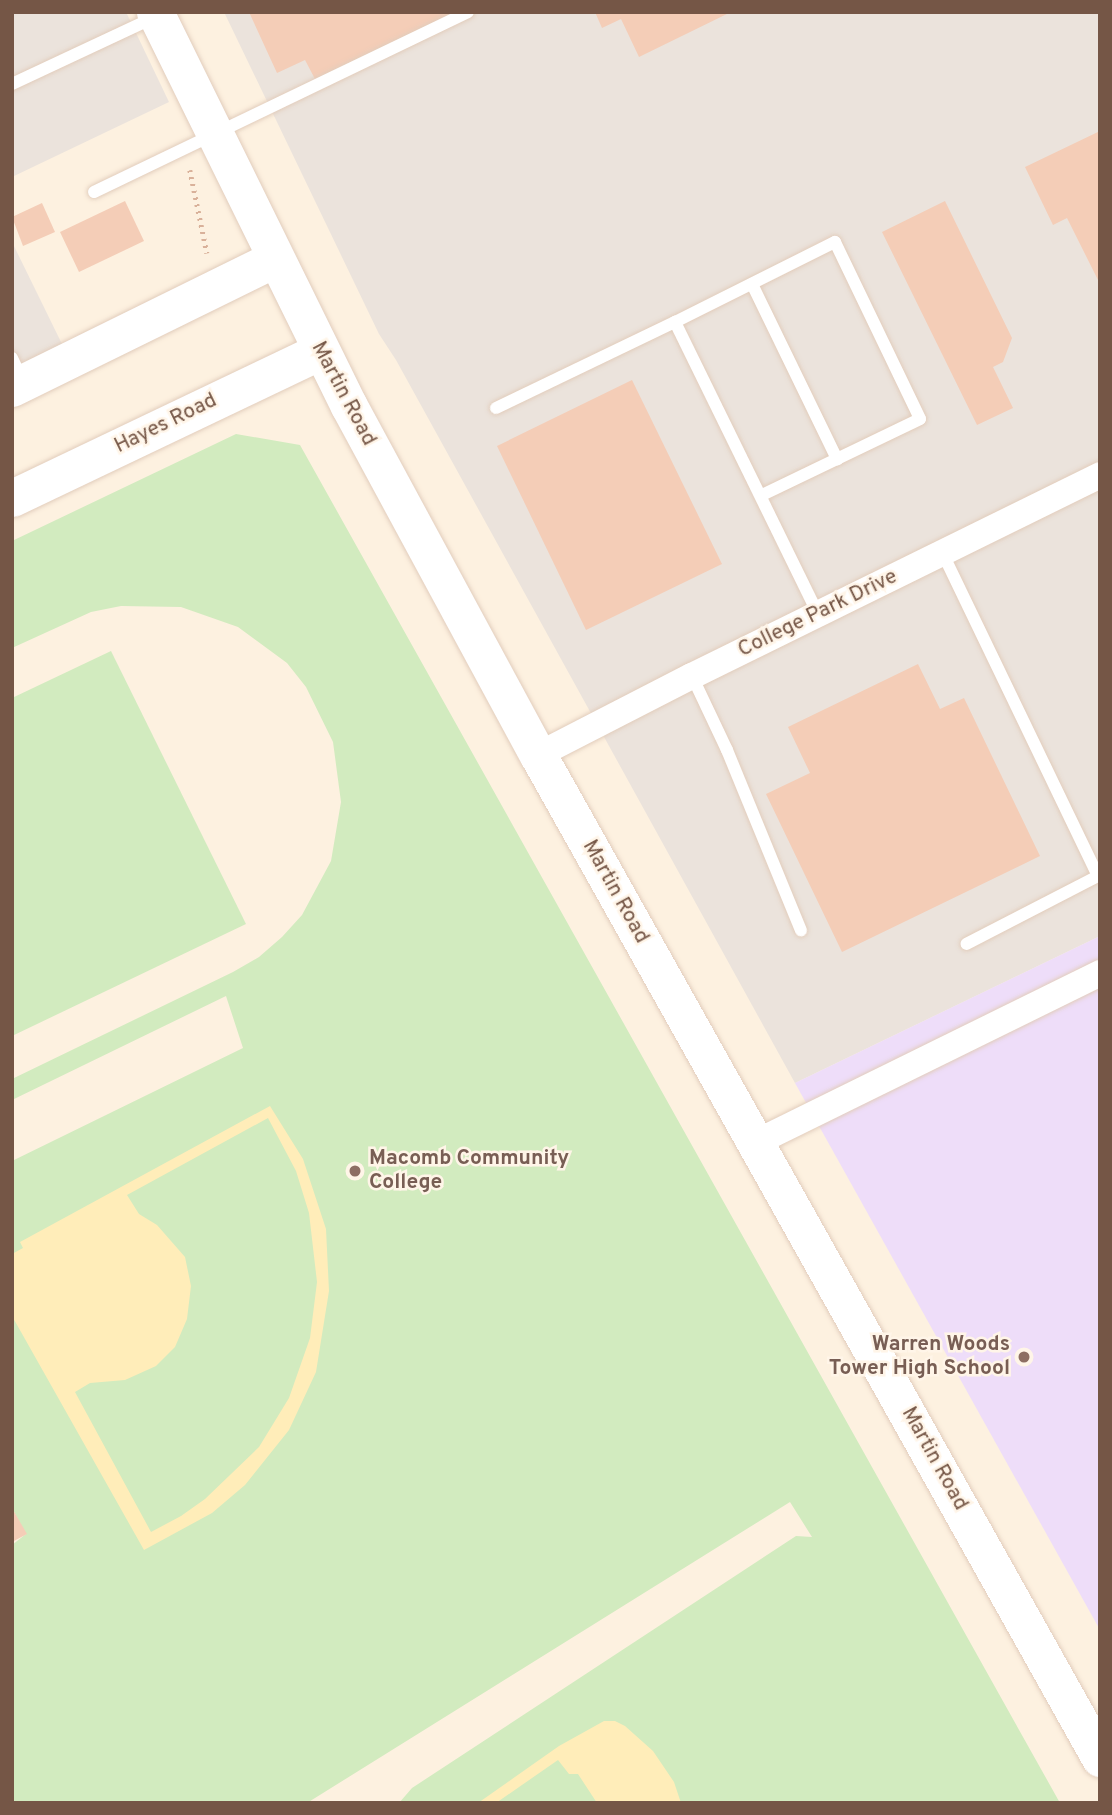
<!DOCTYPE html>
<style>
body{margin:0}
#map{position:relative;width:1112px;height:1815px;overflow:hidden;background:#fdf1e0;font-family:Overpass,sans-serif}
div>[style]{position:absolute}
.industrial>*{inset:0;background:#ebe3dc}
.education>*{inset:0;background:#eeddf9}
.green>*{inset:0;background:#d2ebbf}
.sand>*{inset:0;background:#ffedb9}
.building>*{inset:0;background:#f4cdb7}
.path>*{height:4.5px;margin-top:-2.25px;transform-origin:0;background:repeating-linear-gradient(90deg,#d9b19a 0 2px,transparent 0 7px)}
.roads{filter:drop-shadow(0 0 2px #e2cdbc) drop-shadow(0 0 2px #e2cdbc)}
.lane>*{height:12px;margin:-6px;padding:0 6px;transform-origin:6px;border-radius:6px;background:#fff}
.street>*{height:26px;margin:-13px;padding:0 13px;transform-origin:13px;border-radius:13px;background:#fff}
.secondary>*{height:37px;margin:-18.5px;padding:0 18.5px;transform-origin:18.5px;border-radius:18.5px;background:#fff}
.dots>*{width:19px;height:19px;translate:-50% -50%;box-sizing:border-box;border:4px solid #fff5e8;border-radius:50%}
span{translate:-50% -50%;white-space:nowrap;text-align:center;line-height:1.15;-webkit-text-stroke:5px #fff5e8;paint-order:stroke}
.street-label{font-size:21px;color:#755646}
.education-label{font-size:21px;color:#785e54;font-weight:700}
.left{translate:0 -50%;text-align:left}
.right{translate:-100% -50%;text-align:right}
.frame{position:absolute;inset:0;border:14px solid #755646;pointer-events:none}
</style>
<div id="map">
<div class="industrial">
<div style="clip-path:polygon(12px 12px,126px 12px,169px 102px,12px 177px)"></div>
<div style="clip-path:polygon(224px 12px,1100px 12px,1100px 936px,795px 1083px,396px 360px,379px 334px)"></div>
<div style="clip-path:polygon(12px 242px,62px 344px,12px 368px)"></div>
</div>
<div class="education">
<div style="clip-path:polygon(1100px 936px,1100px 1630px,795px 1083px)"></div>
</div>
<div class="green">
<div style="clip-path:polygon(236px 434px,300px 445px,1060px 1803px,399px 1803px,412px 1788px,796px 1536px,812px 1537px,790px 1502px,307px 1803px,12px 1803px,12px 1545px,26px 1534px,12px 1508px,12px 1161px,243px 1048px,226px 996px,12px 1100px,12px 1079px,233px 972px,259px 957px,282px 937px,302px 915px,331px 861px,341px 802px,333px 742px,306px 687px,287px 663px,238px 627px,181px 607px,121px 606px,91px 612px,12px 648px,12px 541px)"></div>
<div style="clip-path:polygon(111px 651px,246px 924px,12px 1036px,12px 698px)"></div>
</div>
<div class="sand">
<div style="clip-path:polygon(evenodd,270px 1106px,303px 1159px,326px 1229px,329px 1291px,316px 1372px,289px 1430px,245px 1485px,212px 1513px,144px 1550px,12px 1316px,12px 1254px,23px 1248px,20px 1242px,270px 1106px,268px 1118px,296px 1171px,309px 1213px,317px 1282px,310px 1338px,289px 1398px,259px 1447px,205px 1499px,181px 1516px,151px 1532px,75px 1392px,90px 1383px,125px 1380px,156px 1366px,175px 1347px,187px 1319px,191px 1286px,185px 1257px,157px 1225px,139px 1214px,127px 1195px,268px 1118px)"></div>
<div style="clip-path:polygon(604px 1721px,615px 1721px,625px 1726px,653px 1751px,674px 1782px,681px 1803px,597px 1803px,578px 1774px,569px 1774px,558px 1760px,496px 1803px,478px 1803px,559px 1746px)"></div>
</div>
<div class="building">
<div style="clip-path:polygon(249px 12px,456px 12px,315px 79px,305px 60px,277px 73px)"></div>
<div style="clip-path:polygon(595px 12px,731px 12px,639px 57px,621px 19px,602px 28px)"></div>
<div style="clip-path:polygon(1100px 131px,1100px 284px,1067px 218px,1053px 225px,1025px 167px)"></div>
<div style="clip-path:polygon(125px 201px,144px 241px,79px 272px,60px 232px)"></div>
<div style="clip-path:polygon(945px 201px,1012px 338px,1003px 362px,993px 367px,1013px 408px,977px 425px,882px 232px)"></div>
<div style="clip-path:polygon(42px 203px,55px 232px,23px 246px,12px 217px)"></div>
<div style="clip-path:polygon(632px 380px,722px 564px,586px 630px,497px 446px)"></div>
<div style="clip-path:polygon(918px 664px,940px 709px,964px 698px,1040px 856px,842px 952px,766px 794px,810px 773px,788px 727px)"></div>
<div style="clip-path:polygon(12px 1508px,27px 1534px,12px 1542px)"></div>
</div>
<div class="path">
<div style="left:190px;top:170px;width:85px;rotate:78.4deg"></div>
</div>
<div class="roads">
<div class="lane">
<div style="left:12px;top:84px;width:158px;rotate:-25.1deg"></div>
<div style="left:94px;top:192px;width:415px;rotate:-25.7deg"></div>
<div style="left:752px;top:284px;width:195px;rotate:64.1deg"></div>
<div style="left:675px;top:322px;width:179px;rotate:-26.6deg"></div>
<div style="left:835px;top:242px;width:196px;rotate:64.3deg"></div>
<div style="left:920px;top:419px;width:175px;rotate:154.3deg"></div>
<div style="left:12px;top:358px;width:23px;rotate:65deg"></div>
<div style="left:496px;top:408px;width:199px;rotate:-25.7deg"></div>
<div style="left:675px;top:322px;width:325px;rotate:63.9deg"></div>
<div style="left:943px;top:554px;width:357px;rotate:64.3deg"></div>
<div style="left:1098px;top:876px;width:148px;rotate:152.7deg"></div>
<div style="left:692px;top:676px;width:82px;rotate:64.7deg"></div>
<div style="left:727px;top:750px;width:195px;rotate:67.7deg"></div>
</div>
<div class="street">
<div style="left:538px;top:755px;width:173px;rotate:-27.2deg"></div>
<div style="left:692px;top:676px;width:455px;rotate:-26.2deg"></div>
<div style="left:755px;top:1143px;width:385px;rotate:-26.2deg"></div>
</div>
<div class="secondary">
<div style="left:155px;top:12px;width:439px;rotate:63.8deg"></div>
<div style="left:349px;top:406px;width:397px;rotate:61.6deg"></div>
<div style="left:538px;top:755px;width:1150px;rotate:60.74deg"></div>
<div style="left:12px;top:388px;width:292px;rotate:-26.2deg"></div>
<div style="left:12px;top:498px;width:341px;rotate:-25.5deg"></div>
</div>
</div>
<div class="dots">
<div style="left:355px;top:1171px;background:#8d6e63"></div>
<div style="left:1024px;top:1357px;background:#8d6e63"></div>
</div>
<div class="street-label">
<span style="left:343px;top:394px;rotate:62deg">Martin Road</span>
<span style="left:166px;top:424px;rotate:-26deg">Hayes Road</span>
<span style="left:818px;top:614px;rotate:-26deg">College Park Drive</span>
<span style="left:615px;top:892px;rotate:61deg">Martin Road</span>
<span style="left:934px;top:1459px;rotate:61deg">Martin Road</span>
</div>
<div class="education-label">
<span class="left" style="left:369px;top:1171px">Macomb Community<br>College</span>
<span class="right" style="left:1010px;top:1357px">Warren Woods<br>Tower High School</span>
</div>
<div class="frame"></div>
</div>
